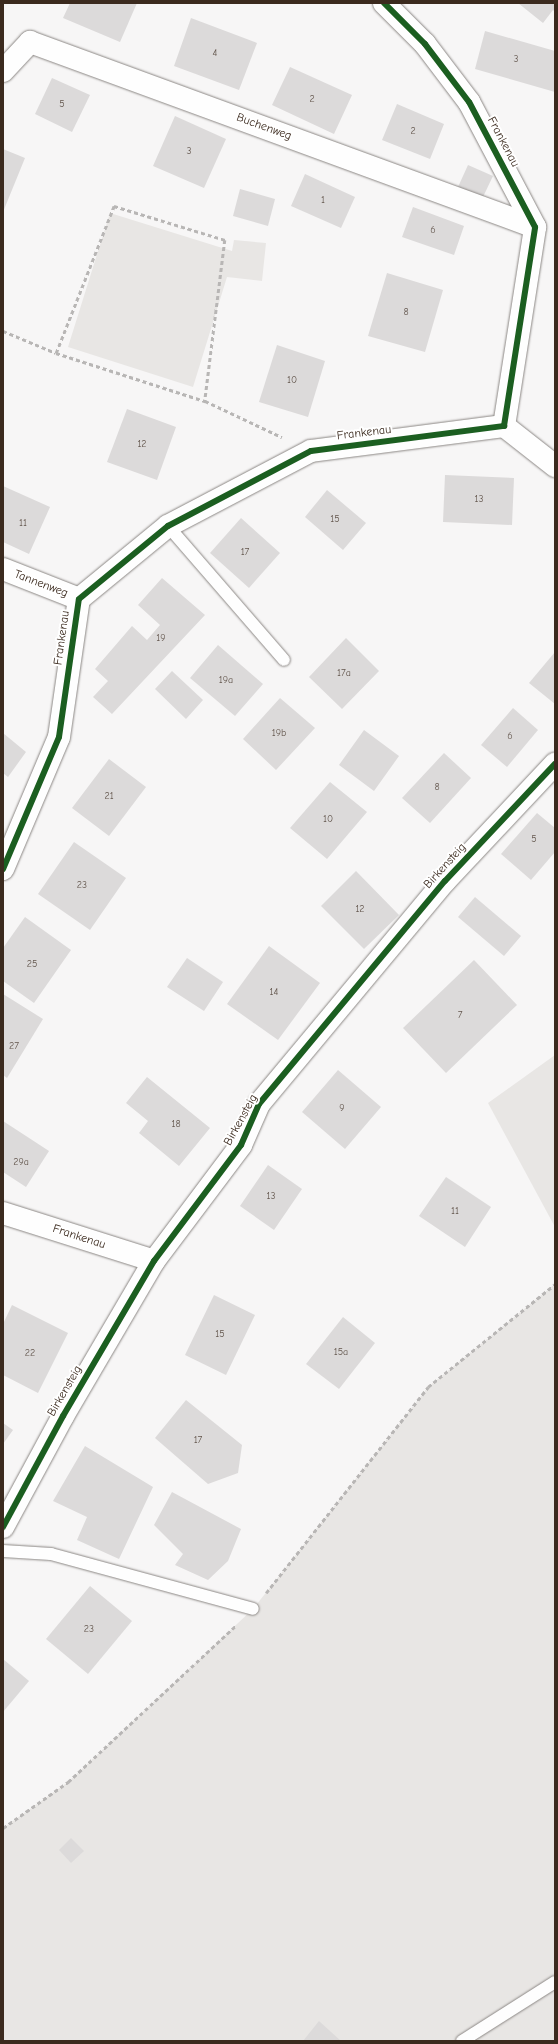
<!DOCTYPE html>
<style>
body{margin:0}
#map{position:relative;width:558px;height:2044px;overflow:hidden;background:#f7f6f6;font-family:"Comic Neue",sans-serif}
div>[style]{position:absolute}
.green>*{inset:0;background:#e8e6e4}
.building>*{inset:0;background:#dcdada}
.path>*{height:2.5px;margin-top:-1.25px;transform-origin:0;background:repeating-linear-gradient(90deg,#b8b6b5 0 4px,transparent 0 7px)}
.roads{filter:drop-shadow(0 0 1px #8b8784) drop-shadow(0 0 1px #8b8784)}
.service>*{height:12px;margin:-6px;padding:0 6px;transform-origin:6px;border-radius:6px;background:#fefefe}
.minor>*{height:22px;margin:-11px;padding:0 11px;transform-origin:11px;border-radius:11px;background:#fefefe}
.cycleway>*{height:6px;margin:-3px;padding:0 3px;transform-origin:3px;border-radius:3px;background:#1b5e20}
span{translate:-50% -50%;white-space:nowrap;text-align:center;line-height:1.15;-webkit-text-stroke:4px #fff;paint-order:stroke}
.number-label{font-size:10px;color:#63564d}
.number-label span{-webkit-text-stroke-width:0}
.street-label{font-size:12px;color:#3b2a1e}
.frame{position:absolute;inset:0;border:4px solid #3b2a1e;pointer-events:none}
</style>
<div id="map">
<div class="green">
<div style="clip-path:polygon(110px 213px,232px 251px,234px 240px,266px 243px,262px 281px,227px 277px,193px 387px,68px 347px)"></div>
<div style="clip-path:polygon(555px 1055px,555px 1227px,488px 1103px)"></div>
<div style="clip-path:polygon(555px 1284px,555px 2041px,3px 2041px,3px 1828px,68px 1782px,253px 1609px,428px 1387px)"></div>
</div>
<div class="building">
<div style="clip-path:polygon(70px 3px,137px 3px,120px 42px,63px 18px)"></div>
<div style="clip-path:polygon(518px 3px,555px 3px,555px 12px,553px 10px,543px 23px)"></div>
<div style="clip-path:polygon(191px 18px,257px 43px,239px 90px,174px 66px)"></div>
<div style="clip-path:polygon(485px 31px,555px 51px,555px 92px,475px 69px)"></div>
<div style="clip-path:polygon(290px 67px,352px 95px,334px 134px,272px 105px)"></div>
<div style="clip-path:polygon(52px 78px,90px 95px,72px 132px,35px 114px)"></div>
<div style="clip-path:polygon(397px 104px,444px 124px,430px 159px,382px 140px)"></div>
<div style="clip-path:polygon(175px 116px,226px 139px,204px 188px,153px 166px)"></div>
<div style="clip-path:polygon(3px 149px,25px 158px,3px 212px)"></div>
<div style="clip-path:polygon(468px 165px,493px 176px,482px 199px,458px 187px)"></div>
<div style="clip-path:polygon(305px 174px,355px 197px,341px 228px,291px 206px)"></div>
<div style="clip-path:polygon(240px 189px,275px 199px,268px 226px,233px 216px)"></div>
<div style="clip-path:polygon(413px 207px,464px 226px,454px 255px,402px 237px)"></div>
<div style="clip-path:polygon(387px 273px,443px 290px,425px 352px,368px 336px)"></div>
<div style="clip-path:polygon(277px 345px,325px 361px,308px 417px,259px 402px)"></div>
<div style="clip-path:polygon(127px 409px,176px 427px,157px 480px,107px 462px)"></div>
<div style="clip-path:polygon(445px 475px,514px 478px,512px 525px,443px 522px)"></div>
<div style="clip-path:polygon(3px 486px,50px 507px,29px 554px,3px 542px)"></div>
<div style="clip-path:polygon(327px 490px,366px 523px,343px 550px,305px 517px)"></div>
<div style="clip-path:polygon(241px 518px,280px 553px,249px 588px,210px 553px)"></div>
<div style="clip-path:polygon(162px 578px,205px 615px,112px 714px,93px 697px,108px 681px,95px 669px,132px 626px,147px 640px,160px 625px,138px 605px)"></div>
<div style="clip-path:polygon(346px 638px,379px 671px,342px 709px,309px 677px)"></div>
<div style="clip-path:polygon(218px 645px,263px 684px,235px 716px,190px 678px)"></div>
<div style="clip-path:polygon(555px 652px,555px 704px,529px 683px)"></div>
<div style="clip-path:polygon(172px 671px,203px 700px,186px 719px,155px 689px)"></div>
<div style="clip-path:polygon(280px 698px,315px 728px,276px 770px,243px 739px)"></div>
<div style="clip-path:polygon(513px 708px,538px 730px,507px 767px,481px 745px)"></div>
<div style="clip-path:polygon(364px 730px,399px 756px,374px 791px,339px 765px)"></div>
<div style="clip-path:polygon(3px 733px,26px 752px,8px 777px,3px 773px)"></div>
<div style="clip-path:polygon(444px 753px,471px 778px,430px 823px,402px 798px)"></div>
<div style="clip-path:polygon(109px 759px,146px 787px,109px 836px,72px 808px)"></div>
<div style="clip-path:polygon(330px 782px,367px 812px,327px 859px,290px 828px)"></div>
<div style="clip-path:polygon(537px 813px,555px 828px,555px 852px,531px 880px,501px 854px)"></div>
<div style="clip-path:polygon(74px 842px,126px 878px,90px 930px,38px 894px)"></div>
<div style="clip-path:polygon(356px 871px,399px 915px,364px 949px,321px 906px)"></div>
<div style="clip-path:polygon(475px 897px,521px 936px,504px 956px,458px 917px)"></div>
<div style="clip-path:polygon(25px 917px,71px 950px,34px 1003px,3px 981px,3px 948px)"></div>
<div style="clip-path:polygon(269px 946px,320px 983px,278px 1040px,227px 1004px)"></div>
<div style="clip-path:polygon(187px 958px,223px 982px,204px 1011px,167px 987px)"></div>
<div style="clip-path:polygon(474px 960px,517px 1005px,446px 1073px,403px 1028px)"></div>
<div style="clip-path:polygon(3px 994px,43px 1019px,7px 1078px,3px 1075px)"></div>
<div style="clip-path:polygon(338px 1070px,381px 1107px,345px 1149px,302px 1112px)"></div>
<div style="clip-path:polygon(147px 1077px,210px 1128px,179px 1166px,139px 1133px,148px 1121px,126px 1103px)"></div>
<div style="clip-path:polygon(3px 1121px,49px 1151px,26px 1187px,3px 1172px)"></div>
<div style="clip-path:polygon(268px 1165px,302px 1189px,274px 1230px,240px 1206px)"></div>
<div style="clip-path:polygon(446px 1177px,491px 1207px,465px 1247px,419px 1216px)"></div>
<div style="clip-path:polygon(214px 1295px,255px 1315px,226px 1375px,185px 1355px)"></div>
<div style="clip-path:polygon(12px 1305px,68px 1333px,38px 1393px,3px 1375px,3px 1324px)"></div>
<div style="clip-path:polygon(343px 1317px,375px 1343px,339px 1389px,306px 1364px)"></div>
<div style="clip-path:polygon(186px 1400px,242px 1445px,238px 1473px,208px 1484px,155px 1438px)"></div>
<div style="clip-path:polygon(3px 1423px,13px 1430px,3px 1444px)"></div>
<div style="clip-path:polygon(85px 1446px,153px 1487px,119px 1559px,77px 1540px,87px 1517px,53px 1501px)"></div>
<div style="clip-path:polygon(172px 1492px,241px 1529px,228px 1561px,208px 1580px,175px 1565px,183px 1554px,154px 1525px)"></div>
<div style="clip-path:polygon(90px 1586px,132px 1621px,88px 1674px,46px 1639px)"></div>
<div style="clip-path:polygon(3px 1659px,29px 1681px,3px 1712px)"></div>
<div style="clip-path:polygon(71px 1838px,84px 1851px,71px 1863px,59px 1850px)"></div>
<div style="clip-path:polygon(319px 2021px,341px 2041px,303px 2041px)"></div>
</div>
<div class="path">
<div style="left:3px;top:331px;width:57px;rotate:22.5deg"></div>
<div style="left:56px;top:353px;width:157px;rotate:17.9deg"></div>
<div style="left:205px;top:401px;width:85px;rotate:25.1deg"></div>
<div style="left:56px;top:353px;width:158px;rotate:-68.5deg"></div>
<div style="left:114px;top:206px;width:116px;rotate:17deg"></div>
<div style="left:225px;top:240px;width:162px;rotate:97.1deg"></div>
<div style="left:266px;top:1593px;width:262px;rotate:-51.8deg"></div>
<div style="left:428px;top:1387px;width:164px;rotate:-39deg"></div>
<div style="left:3px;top:1828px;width:80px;rotate:-35.3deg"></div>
<div style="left:68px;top:1782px;width:229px;rotate:-43deg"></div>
</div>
<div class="roads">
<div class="service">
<div style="left:168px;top:526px;width:177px;rotate:49.1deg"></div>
<div style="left:3px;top:1551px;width:48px;rotate:3.6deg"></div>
<div style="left:51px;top:1554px;width:209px;rotate:15.2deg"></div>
<div style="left:462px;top:2041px;width:110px;rotate:-32.4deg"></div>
</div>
<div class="minor">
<div style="left:3px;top:71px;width:40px;rotate:-47deg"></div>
<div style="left:30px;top:42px;width:538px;rotate:20.12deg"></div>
<div style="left:504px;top:426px;width:65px;rotate:38.1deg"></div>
<div style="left:3px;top:569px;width:82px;rotate:21.5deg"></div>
<div style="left:3px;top:869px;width:143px;rotate:-67deg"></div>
<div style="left:59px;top:737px;width:139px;rotate:-81.8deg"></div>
<div style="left:79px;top:599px;width:115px;rotate:-39.4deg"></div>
<div style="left:168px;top:526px;width:161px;rotate:-27.7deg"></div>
<div style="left:311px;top:451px;width:195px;rotate:-7.4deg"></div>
<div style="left:504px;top:426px;width:201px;rotate:-81.1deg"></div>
<div style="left:535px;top:227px;width:141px;rotate:-117.8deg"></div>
<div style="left:469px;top:102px;width:73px;rotate:-127.2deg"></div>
<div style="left:425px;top:44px;width:58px;rotate:-135deg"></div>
<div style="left:3px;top:1213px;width:158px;rotate:17.6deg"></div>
<div style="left:3px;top:1527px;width:126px;rotate:-61.6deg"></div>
<div style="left:63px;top:1416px;width:180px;rotate:-59.6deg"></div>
<div style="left:154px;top:1261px;width:145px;rotate:-53.1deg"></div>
<div style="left:241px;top:1145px;width:45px;rotate:-66.3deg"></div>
<div style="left:259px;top:1104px;width:290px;rotate:-50.2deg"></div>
<div style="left:445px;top:881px;width:161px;rotate:-46.8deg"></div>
</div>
</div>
<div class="cycleway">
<div style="left:3px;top:869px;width:143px;rotate:-67deg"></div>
<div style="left:59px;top:737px;width:139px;rotate:-81.8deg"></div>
<div style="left:79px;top:599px;width:115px;rotate:-39.4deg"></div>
<div style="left:168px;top:526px;width:161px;rotate:-27.7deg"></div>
<div style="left:311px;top:451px;width:195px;rotate:-7.4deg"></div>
<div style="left:504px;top:426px;width:201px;rotate:-81.1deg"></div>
<div style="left:535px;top:227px;width:141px;rotate:-117.8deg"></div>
<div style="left:469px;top:102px;width:73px;rotate:-127.2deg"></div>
<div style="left:425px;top:44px;width:58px;rotate:-135deg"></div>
<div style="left:3px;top:1527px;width:126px;rotate:-61.6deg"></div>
<div style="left:63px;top:1416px;width:180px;rotate:-59.6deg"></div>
<div style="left:154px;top:1261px;width:145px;rotate:-53.1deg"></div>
<div style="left:241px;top:1145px;width:45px;rotate:-66.3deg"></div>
<div style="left:259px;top:1104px;width:290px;rotate:-50.2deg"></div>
<div style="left:445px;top:881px;width:161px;rotate:-46.8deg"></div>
</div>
<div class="number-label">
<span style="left:215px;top:54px">4</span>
<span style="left:516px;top:60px">3</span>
<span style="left:312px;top:100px">2</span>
<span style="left:62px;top:105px">5</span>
<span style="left:413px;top:132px">2</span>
<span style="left:189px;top:152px">3</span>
<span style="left:323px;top:201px">1</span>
<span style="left:433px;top:231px">6</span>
<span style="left:406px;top:313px">8</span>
<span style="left:292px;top:381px">10</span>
<span style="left:142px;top:445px">12</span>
<span style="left:479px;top:500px">13</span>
<span style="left:335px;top:520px">15</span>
<span style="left:23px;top:524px">11</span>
<span style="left:245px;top:553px">17</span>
<span style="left:161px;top:639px">19</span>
<span style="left:344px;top:674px">17a</span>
<span style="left:226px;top:681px">19a</span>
<span style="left:279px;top:734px">19b</span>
<span style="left:510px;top:737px">6</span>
<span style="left:437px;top:788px">8</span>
<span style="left:109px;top:797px">21</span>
<span style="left:328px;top:820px">10</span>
<span style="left:534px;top:840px">5</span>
<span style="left:82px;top:886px">23</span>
<span style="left:360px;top:910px">12</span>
<span style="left:32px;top:965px">25</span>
<span style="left:274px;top:993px">14</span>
<span style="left:460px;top:1016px">7</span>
<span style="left:14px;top:1047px">27</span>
<span style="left:342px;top:1109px">9</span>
<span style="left:176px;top:1125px">18</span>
<span style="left:21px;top:1163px">29a</span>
<span style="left:271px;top:1197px">13</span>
<span style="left:455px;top:1212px">11</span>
<span style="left:220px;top:1335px">15</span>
<span style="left:341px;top:1353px">15a</span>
<span style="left:30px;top:1354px">22</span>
<span style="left:198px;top:1441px">17</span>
<span style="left:89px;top:1630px">23</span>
</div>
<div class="street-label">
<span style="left:264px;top:127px;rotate:20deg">Buchenweg</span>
<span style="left:503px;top:142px;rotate:62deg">Frankenau</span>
<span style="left:364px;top:433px;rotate:-7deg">Frankenau</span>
<span style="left:41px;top:584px;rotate:21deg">Tannenweg</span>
<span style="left:62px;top:638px;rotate:-82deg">Frankenau</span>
<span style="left:445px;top:866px;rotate:-48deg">Birkensteig</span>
<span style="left:241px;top:1120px;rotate:-61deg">Birkensteig</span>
<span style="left:79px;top:1237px;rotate:18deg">Frankenau</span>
<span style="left:65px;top:1391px;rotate:-60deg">Birkensteig</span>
</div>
<div class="frame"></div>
</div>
